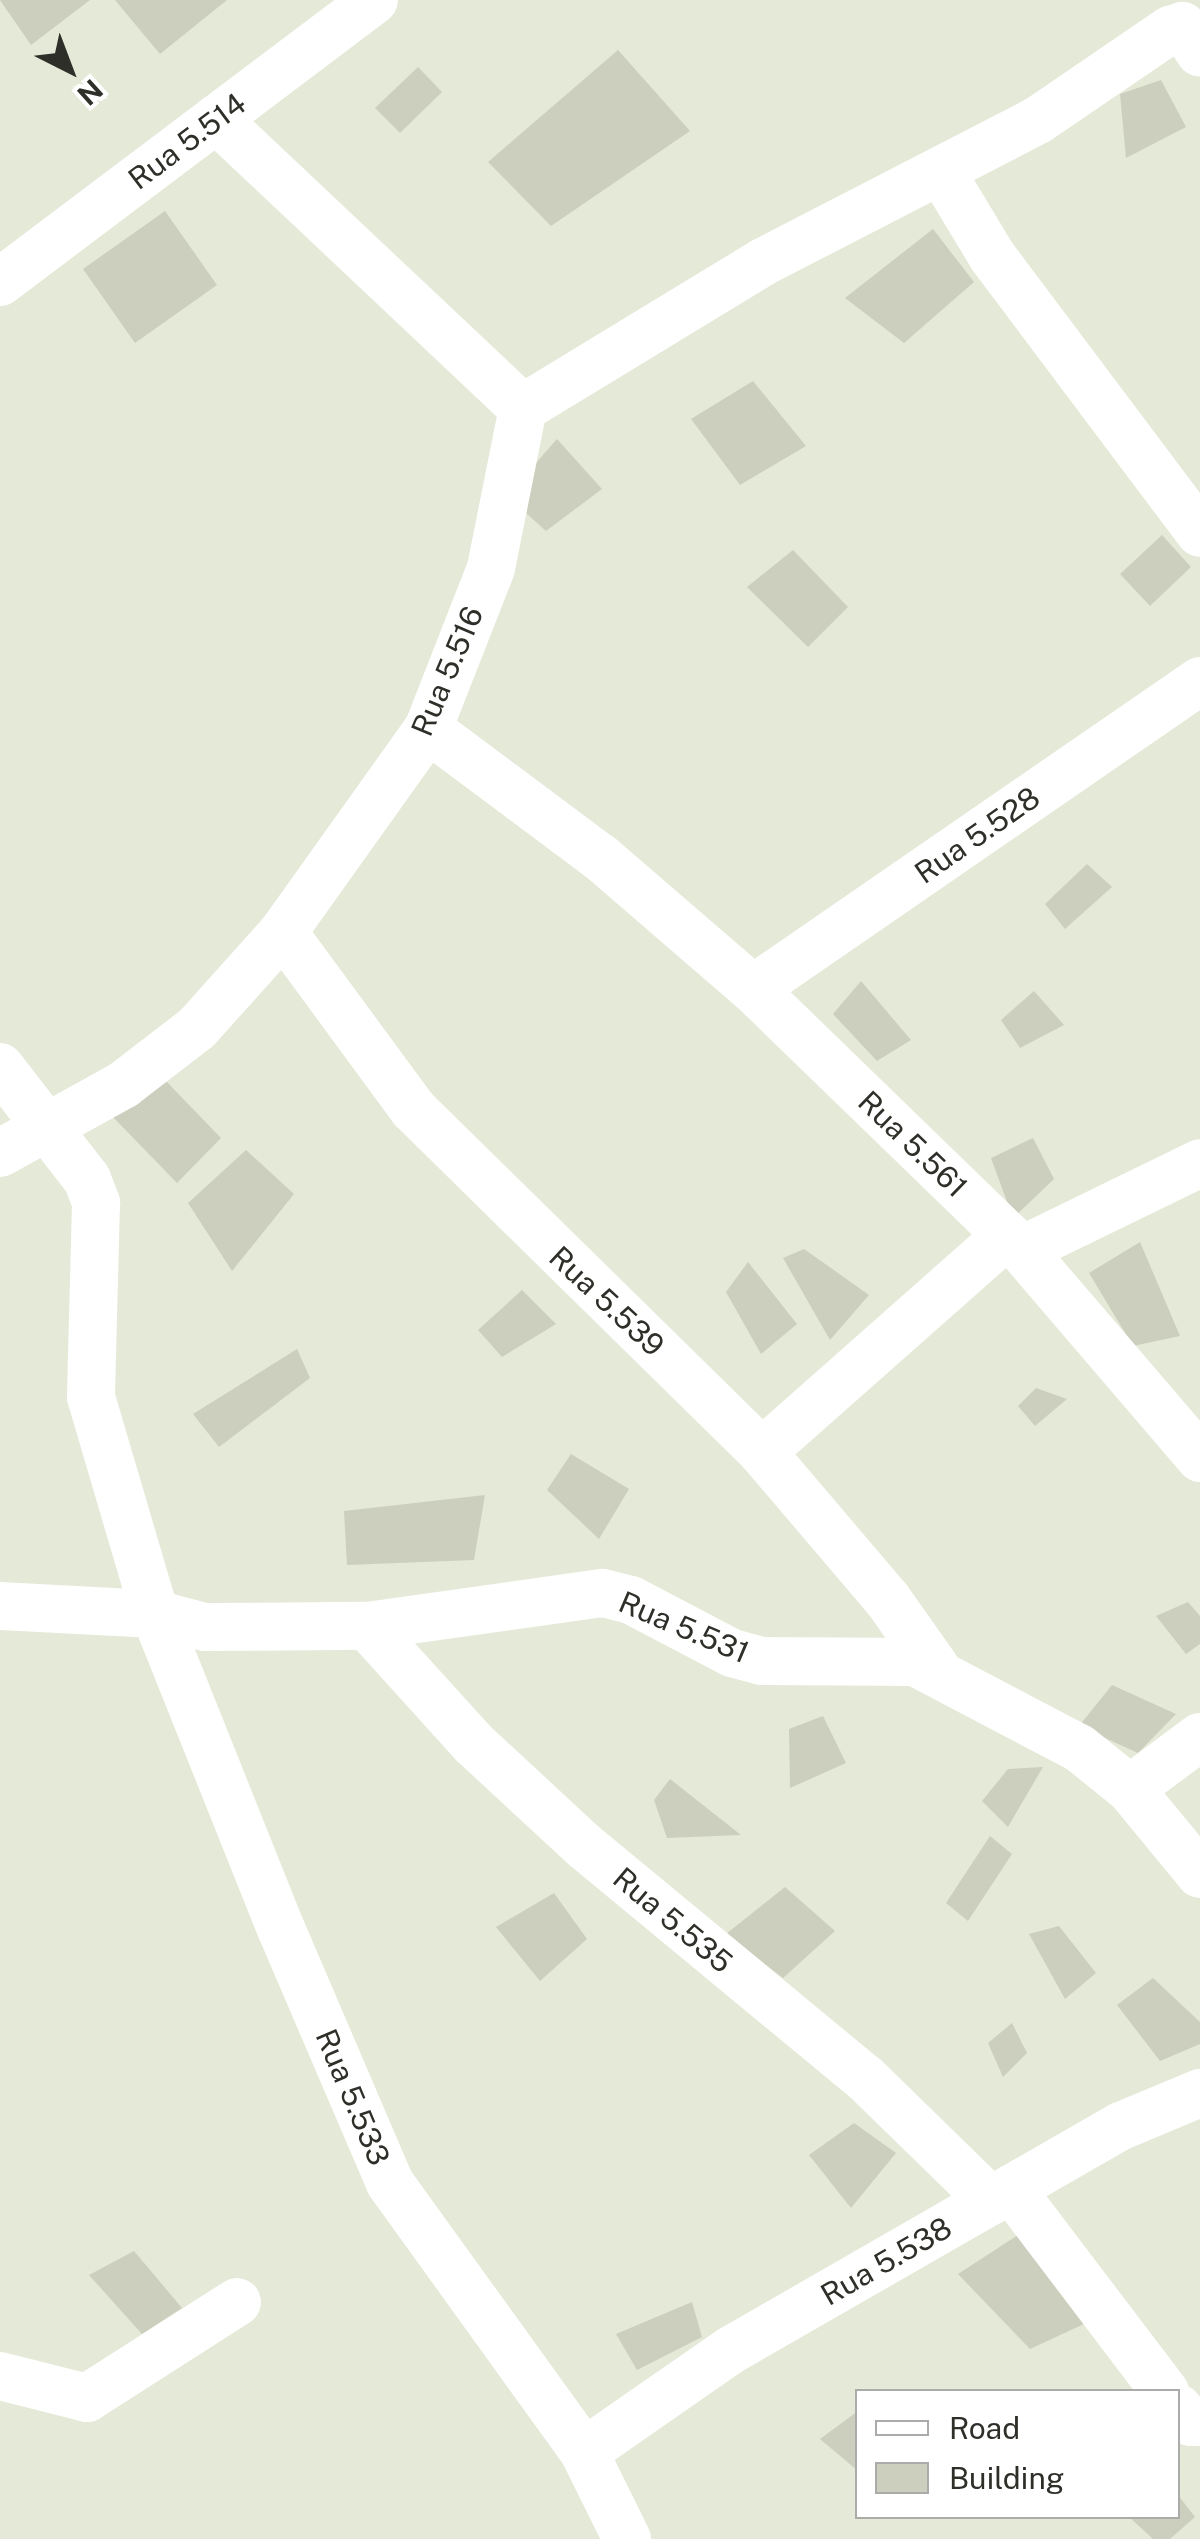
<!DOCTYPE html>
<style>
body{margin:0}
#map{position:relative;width:1200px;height:2539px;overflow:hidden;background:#e5e9d7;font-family:"Public Sans",sans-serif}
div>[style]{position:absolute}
.building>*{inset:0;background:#cccfbd}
.minor>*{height:48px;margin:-24px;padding:0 24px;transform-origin:24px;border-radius:24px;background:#fff}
span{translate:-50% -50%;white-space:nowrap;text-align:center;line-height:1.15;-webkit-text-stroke:8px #fff;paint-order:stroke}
.street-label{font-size:30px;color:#2d2f28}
.legend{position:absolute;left:855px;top:2389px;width:325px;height:130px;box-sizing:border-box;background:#fff;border:2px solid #abaca9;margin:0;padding:12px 18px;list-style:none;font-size:30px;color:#2d2f28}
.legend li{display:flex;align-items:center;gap:20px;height:50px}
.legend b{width:50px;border:2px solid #abaca9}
.north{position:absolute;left:20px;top:20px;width:100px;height:100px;-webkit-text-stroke:8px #fff;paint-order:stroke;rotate:138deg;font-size:28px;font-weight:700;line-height:40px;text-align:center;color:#2d2f28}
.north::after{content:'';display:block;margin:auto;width:35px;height:45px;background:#2d2f28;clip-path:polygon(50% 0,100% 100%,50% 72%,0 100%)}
</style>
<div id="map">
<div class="building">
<div style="clip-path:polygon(0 0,90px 0,31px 45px)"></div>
<div style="clip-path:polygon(115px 0,227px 0,160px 54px)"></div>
<div style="clip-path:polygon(618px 50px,690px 131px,551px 226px,488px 162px)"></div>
<div style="clip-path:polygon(418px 67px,442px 92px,400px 133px,375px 108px)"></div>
<div style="clip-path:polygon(1161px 80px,1186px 127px,1126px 158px,1120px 94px)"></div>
<div style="clip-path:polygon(165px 211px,217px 285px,135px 343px,83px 269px)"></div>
<div style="clip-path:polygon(933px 229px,974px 282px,904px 343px,845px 298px)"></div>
<div style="clip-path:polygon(753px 381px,806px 446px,740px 485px,691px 419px)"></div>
<div style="clip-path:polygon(557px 439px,602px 489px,546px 531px,507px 496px)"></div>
<div style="clip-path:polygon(1162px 535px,1191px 567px,1150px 606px,1120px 574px)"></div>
<div style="clip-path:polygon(793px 550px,848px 607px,808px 647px,747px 587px)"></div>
<div style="clip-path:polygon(1087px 864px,1112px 887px,1065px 929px,1045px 904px)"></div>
<div style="clip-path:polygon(861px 981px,911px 1040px,877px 1061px,833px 1014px)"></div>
<div style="clip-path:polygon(1034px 991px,1064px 1025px,1020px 1048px,1001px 1020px)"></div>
<div style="clip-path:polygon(162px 1077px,221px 1138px,177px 1183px,111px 1115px)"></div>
<div style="clip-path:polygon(1033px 1138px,1054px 1179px,1013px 1218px,991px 1158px)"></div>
<div style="clip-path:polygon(246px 1150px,294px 1194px,232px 1271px,188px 1203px)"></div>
<div style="clip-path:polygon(1140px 1242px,1180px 1336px,1133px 1346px,1089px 1273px)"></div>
<div style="clip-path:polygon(804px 1249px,869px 1295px,830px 1340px,783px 1258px)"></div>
<div style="clip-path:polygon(748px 1262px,797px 1324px,761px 1354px,726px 1292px)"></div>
<div style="clip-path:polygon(522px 1290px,556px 1324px,502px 1357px,478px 1330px)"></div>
<div style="clip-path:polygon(297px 1349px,310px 1378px,219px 1447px,193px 1414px)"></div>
<div style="clip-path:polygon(1036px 1388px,1067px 1399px,1035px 1426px,1018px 1406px)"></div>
<div style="clip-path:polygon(571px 1454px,629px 1489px,599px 1539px,547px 1490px)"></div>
<div style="clip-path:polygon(485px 1495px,474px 1560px,347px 1565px,344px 1511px)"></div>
<div style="clip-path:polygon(1188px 1602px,1200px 1616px,1200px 1644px,1186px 1654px,1156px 1616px)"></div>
<div style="clip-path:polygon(1112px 1685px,1176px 1714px,1138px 1753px,1079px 1726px)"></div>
<div style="clip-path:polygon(823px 1716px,846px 1763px,790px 1788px,789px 1729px)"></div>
<div style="clip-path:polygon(1043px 1767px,1008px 1827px,982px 1801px,1008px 1769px)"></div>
<div style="clip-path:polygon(670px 1779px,741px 1835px,667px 1838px,654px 1800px)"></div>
<div style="clip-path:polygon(990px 1836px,1012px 1854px,968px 1921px,946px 1903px)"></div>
<div style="clip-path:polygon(785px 1887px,835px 1931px,783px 1978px,726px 1934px)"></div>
<div style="clip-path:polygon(554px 1893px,587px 1939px,540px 1981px,496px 1927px)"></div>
<div style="clip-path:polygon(1059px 1926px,1096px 1973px,1065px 1999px,1029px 1934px)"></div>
<div style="clip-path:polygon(1153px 1978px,1200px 2022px,1200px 2044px,1160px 2061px,1117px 2005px)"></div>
<div style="clip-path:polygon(1012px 2023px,1027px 2053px,1003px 2077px,988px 2043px)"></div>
<div style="clip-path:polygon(854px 2123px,896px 2153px,851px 2208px,809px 2155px)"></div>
<div style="clip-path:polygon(1018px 2235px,1084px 2324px,1030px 2349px,958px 2274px)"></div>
<div style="clip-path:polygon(134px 2251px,182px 2308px,142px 2334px,89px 2275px)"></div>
<div style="clip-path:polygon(692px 2302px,702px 2337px,637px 2370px,616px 2334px)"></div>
<div style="clip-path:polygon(858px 2411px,858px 2471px,820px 2439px)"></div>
<div style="clip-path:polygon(1178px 2495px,1195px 2517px,1170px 2539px,1153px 2539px,1128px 2516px,1178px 2516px)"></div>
</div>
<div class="minor">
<div style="left:216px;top:119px;width:422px;rotate:43.3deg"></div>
<div style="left:942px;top:173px;width:97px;rotate:58.9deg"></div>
<div style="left:992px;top:256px;width:346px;rotate:53.1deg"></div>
<div style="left:0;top:282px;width:468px;rotate:-37deg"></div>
<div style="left:523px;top:408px;width:281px;rotate:-31.3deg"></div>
<div style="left:763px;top:262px;width:309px;rotate:-27.3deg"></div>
<div style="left:1038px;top:120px;width:160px;rotate:-34.3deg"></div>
<div style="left:1170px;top:30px;width:13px;rotate:-18deg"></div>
<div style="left:1182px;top:26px;width:32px;rotate:56deg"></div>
<div style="left:428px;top:729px;width:214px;rotate:36.7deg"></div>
<div style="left:600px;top:857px;width:202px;rotate:40.8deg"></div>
<div style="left:753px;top:989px;width:375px;rotate:44.1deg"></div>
<div style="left:1022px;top:1250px;width:274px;rotate:49.4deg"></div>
<div style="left:283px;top:932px;width:220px;rotate:53.7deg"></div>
<div style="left:413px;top:1109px;width:489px;rotate:44.5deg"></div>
<div style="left:762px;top:1452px;width:194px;rotate:49.6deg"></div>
<div style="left:888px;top:1600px;width:83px;rotate:54.8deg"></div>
<div style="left:753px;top:989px;width:543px;rotate:-34.57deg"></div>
<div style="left:0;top:1067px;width:142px;rotate:52.2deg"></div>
<div style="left:87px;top:1179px;width:26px;rotate:69deg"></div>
<div style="left:96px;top:1203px;width:194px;rotate:91.5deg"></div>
<div style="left:91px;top:1397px;width:226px;rotate:73.6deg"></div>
<div style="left:155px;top:1614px;width:341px;rotate:68.2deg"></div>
<div style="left:282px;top:1931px;width:274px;rotate:66.8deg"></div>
<div style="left:390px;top:2183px;width:332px;rotate:54.2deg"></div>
<div style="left:584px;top:2452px;width:97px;rotate:63.7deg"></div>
<div style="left:0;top:1153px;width:141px;rotate:-28.9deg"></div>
<div style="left:123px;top:1085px;width:93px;rotate:-37.6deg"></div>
<div style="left:197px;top:1028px;width:129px;rotate:-48.1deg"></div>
<div style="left:283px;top:932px;width:249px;rotate:-54.5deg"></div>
<div style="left:428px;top:729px;width:173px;rotate:-68.6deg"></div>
<div style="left:491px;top:568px;width:163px;rotate:-78.7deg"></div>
<div style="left:1022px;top:1250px;width:198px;rotate:-26deg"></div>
<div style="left:762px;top:1452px;width:327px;rotate:-41.5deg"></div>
<div style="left:0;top:1606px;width:155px;rotate:3deg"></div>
<div style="left:155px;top:1614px;width:52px;rotate:14.6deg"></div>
<div style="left:205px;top:1627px;width:162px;rotate:-0.4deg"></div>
<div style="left:367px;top:1626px;width:238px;rotate:-8deg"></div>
<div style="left:603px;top:1593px;width:29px;rotate:14deg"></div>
<div style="left:631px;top:1600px;width:114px;rotate:27.7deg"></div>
<div style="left:732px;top:1653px;width:31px;rotate:15deg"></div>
<div style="left:762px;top:1661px;width:153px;rotate:0.4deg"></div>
<div style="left:915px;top:1662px;width:185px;rotate:27.7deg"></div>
<div style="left:1079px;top:1748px;width:65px;rotate:38.8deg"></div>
<div style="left:1130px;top:1789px;width:110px;rotate:50.5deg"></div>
<div style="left:367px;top:1626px;width:159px;rotate:47.8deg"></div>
<div style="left:474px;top:1744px;width:149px;rotate:42.8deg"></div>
<div style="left:583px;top:1845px;width:366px;rotate:39.6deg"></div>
<div style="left:865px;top:2078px;width:176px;rotate:44.3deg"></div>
<div style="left:1130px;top:1789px;width:87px;rotate:-36.6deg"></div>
<div style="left:1011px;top:2189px;width:255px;rotate:52.8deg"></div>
<div style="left:0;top:2376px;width:90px;rotate:14.2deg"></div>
<div style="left:87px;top:2398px;width:178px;rotate:-32.6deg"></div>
<div style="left:1178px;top:2408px;width:19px;rotate:47deg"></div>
<div style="left:1191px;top:2422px;width:9px"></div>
<div style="left:584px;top:2452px;width:179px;rotate:-34.8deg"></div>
<div style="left:731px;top:2350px;width:450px;rotate:-29.9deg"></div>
<div style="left:1121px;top:2126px;width:86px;rotate:-22.7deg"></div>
</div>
<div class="street-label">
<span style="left:187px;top:141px;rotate:-37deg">Rua 5.514</span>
<span style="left:447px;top:671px;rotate:-67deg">Rua 5.516</span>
<span style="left:977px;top:835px;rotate:-35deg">Rua 5.528</span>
<span style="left:913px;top:1144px;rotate:44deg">Rua 5.561</span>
<span style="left:607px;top:1301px;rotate:43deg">Rua 5.539</span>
<span style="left:684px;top:1627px;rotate:23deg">Rua 5.531</span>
<span style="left:673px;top:1920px;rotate:40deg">Rua 5.535</span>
<span style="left:353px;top:2097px;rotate:67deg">Rua 5.533</span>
<span style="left:886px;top:2261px;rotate:-30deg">Rua 5.538</span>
</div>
<ul class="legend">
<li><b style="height:12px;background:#fff"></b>Road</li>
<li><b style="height:28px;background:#cccfbd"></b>Building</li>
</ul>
<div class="north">N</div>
</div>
